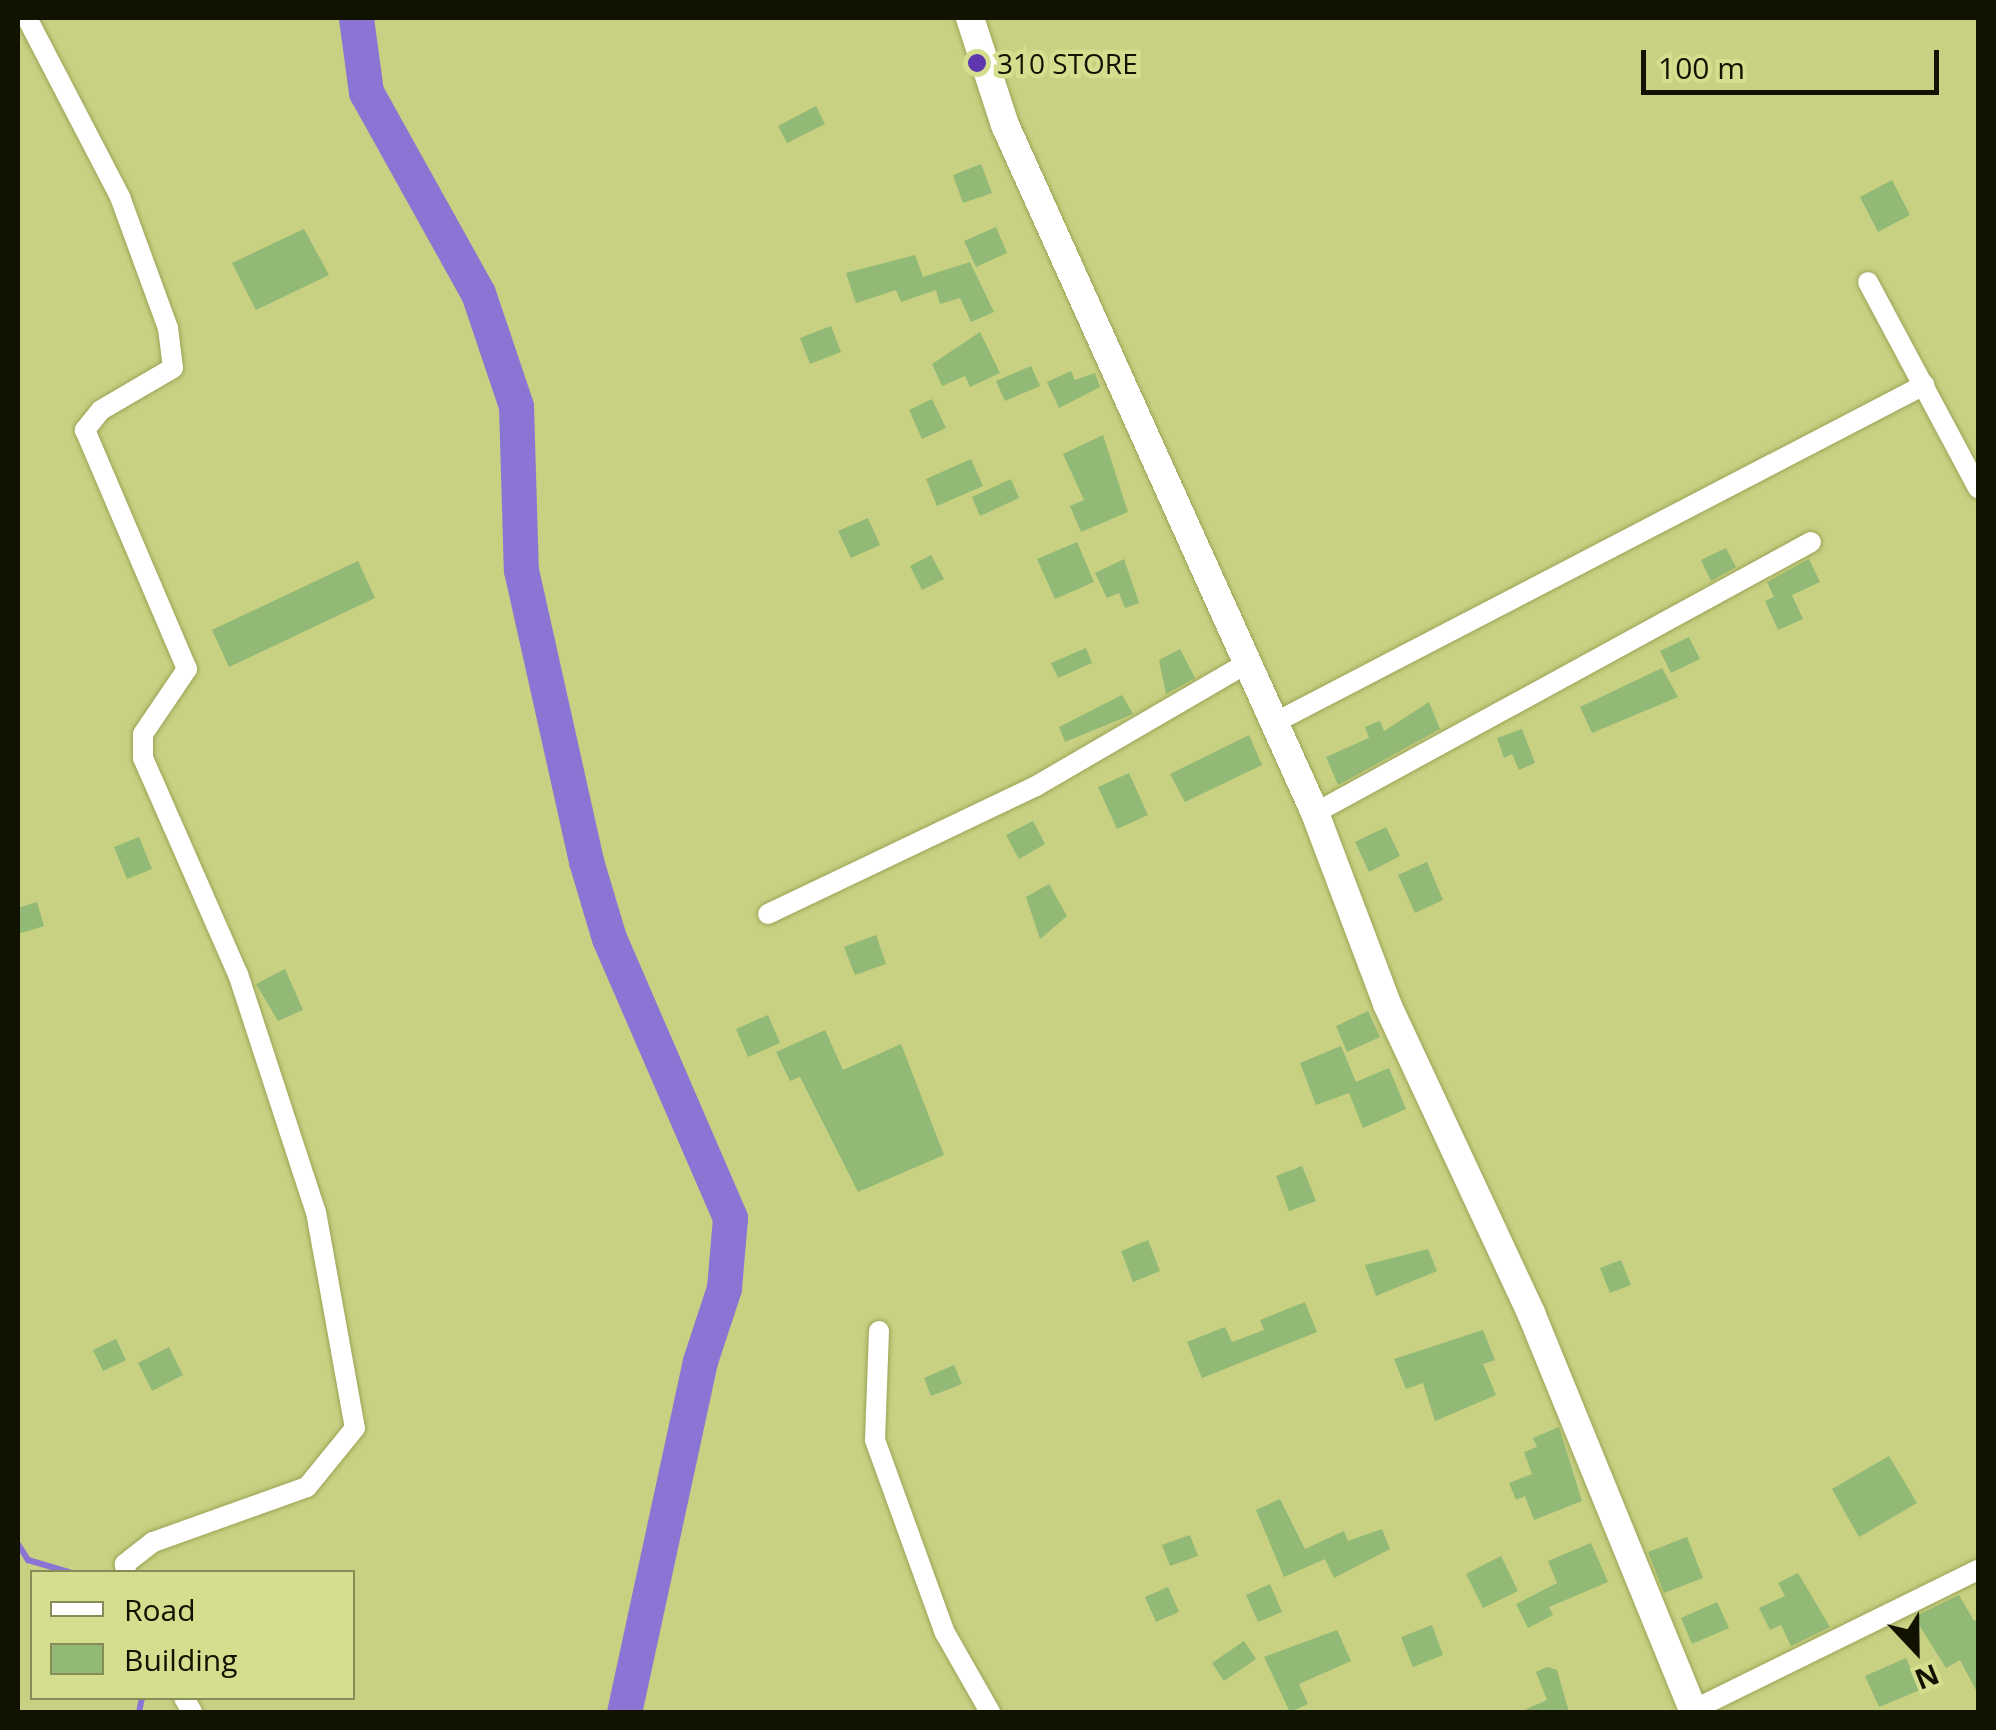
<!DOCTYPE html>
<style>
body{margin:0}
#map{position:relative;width:1996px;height:1730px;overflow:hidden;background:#c8d082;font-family:"Open Sans",sans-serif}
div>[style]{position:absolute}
.stream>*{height:6px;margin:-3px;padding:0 3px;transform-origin:3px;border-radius:3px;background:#8b74d4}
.river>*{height:35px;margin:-17.5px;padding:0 17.5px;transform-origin:17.5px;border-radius:17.5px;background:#8b74d4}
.building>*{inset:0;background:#92b976}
.roads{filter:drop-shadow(0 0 2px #9ca356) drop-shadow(0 0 2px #9ca356)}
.street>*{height:20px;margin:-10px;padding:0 10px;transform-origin:10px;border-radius:10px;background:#fff}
.secondary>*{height:28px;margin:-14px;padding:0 14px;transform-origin:14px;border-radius:14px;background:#fff}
.dots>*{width:28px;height:28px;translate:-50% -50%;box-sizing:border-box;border:5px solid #d5dd8f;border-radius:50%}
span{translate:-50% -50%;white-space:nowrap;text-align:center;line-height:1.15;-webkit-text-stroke:9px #d5dd8f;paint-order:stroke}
.poi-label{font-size:28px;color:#111200}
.left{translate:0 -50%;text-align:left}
.frame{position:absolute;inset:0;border:20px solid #111200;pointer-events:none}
.legend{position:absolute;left:30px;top:1570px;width:325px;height:130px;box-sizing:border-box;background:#d5dd8f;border:2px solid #878c56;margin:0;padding:12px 18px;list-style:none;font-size:30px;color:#111200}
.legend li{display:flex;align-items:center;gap:20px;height:50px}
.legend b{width:50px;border:2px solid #878c56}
.north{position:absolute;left:1866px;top:1600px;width:100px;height:100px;-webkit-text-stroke:8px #d5dd8f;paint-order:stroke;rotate:158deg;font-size:28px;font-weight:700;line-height:40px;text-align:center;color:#111200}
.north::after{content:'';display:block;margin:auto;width:35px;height:45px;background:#111200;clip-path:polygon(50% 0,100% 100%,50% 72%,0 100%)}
.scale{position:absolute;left:1641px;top:50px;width:298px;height:45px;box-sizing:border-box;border:5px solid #111200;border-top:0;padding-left:12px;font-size:30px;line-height:35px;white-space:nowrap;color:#111200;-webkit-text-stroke:8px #d5dd8f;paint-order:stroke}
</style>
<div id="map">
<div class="stream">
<div style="left:18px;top:1544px;width:19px;rotate:58deg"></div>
<div style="left:28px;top:1560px;width:43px;rotate:16.3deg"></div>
<div style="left:139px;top:1712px;width:14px;rotate:-78deg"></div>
</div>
<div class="river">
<div style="left:356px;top:18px;width:75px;rotate:82.3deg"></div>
<div style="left:366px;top:92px;width:230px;rotate:60.9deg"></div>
<div style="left:478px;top:293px;width:119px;rotate:71.4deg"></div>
<div style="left:516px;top:406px;width:164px;rotate:88.3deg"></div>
<div style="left:521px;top:570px;width:298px;rotate:77.4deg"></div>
<div style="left:586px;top:861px;width:80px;rotate:73.4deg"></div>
<div style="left:609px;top:938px;width:305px;rotate:66.6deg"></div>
<div style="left:730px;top:1218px;width:70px;rotate:94.9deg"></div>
<div style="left:724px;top:1288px;width:77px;rotate:108.2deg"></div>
<div style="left:700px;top:1361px;width:359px;rotate:102.2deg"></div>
</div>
<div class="building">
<div style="clip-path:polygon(816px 106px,825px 124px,787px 143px,778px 126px)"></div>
<div style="clip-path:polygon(981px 164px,992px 193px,963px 203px,953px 175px)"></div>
<div style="clip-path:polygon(1892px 180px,1910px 215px,1878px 232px,1860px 197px)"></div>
<div style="clip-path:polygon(996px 227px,1007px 253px,976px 267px,964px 241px)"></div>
<div style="clip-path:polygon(304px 229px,329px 275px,256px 310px,232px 263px)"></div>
<div style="clip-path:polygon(915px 255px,923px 277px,970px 262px,994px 312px,971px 322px,960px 298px,940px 304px,936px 290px,901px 302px,896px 290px,856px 303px,846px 273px)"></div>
<div style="clip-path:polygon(831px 326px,841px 352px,810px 364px,800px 338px)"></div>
<div style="clip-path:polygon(980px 332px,1000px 373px,970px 387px,965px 376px,942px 386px,932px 364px)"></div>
<div style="clip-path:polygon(1031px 366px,1040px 386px,1005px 401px,996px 381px)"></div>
<div style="clip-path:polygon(1071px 371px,1075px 380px,1095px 373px,1100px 387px,1059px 408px,1047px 382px)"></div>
<div style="clip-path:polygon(932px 399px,946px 428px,922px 439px,909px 410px)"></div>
<div style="clip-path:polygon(1103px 435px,1128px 512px,1081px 532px,1070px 506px,1084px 500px,1063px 454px)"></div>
<div style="clip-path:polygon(971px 459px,983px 486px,937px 506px,926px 479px)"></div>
<div style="clip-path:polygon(1011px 479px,1019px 498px,980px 516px,972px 497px)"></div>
<div style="clip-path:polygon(868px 518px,880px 545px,851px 558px,838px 531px)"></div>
<div style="clip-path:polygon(1077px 542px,1094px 582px,1055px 599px,1037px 559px)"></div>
<div style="clip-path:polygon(1726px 548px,1736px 567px,1711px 581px,1701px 560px)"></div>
<div style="clip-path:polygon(931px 555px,944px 579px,922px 590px,910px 566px)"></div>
<div style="clip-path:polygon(1124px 559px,1139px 603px,1125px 608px,1119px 593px,1107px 598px,1095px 573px)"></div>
<div style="clip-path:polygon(1809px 559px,1820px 582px,1792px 595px,1803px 619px,1778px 630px,1765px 601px,1774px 597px,1767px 582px)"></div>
<div style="clip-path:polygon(358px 561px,375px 598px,229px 667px,212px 630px)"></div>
<div style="clip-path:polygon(1689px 637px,1700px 659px,1671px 673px,1660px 651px)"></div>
<div style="clip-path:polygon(1086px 648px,1092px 663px,1058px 678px,1051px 663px)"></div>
<div style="clip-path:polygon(1180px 649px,1195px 678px,1166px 694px,1159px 660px)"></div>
<div style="clip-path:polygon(1662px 668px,1678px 697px,1592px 733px,1580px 707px)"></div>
<div style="clip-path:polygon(1122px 695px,1133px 714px,1065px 742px,1059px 727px)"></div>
<div style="clip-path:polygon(1429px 702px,1440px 729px,1338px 785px,1326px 757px,1369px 738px,1365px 727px,1380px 721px,1384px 731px)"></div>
<div style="clip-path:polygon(1522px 729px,1535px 763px,1519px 770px,1512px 754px,1504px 758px,1497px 738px)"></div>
<div style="clip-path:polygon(1249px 735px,1262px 765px,1185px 802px,1170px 774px)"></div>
<div style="clip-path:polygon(1129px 773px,1148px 815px,1117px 829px,1098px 787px)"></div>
<div style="clip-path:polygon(1033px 821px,1045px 844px,1019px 859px,1006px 835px)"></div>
<div style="clip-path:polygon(1386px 827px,1400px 856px,1369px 872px,1355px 842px)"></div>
<div style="clip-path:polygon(139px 837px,152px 869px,127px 879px,114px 847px)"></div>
<div style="clip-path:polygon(1427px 862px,1443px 900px,1415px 913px,1398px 875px)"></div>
<div style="clip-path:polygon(1049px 884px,1067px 916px,1040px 939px,1026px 897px)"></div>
<div style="clip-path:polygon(37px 902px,44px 926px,18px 934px,18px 908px)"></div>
<div style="clip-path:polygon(876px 935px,886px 964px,855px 975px,844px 947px)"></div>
<div style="clip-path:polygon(285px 969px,303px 1010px,278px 1021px,256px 984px)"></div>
<div style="clip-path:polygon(1368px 1011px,1380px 1037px,1347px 1052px,1336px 1026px)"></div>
<div style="clip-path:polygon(768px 1015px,780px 1043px,748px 1057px,736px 1029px)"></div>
<div style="clip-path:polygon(825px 1030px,843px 1070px,901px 1044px,944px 1155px,858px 1192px,800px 1077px,790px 1081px,776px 1052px)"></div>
<div style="clip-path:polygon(1341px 1046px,1356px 1082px,1389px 1068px,1406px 1109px,1363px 1128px,1349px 1093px,1316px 1105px,1300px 1063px)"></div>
<div style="clip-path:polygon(1302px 1166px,1316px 1201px,1289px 1211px,1276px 1176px)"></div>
<div style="clip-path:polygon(1148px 1240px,1160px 1271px,1133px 1282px,1121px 1251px)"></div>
<div style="clip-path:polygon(1428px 1249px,1437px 1271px,1376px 1296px,1365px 1265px)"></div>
<div style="clip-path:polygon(1621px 1260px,1631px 1285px,1610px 1293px,1600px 1268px)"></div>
<div style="clip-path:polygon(1305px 1302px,1317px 1332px,1202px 1378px,1187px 1342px,1225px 1327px,1232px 1342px,1264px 1330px,1260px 1320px)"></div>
<div style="clip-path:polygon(1483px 1330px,1495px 1360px,1483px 1364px,1496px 1395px,1435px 1421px,1423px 1383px,1406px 1389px,1394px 1359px)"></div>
<div style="clip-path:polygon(116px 1339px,126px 1360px,103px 1371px,93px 1350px)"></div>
<div style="clip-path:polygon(169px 1347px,183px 1375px,152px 1391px,138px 1363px)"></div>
<div style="clip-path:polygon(954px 1365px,962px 1384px,931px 1396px,924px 1378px)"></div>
<div style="clip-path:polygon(1559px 1427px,1582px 1501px,1534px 1520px,1525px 1496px,1516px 1500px,1509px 1483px,1532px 1474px,1524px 1452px,1537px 1447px,1533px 1438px)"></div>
<div style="clip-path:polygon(1889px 1456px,1917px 1503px,1859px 1537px,1832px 1489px)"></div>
<div style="clip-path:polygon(1280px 1499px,1305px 1549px,1344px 1531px,1348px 1541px,1382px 1529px,1390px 1549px,1334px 1578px,1325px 1559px,1284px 1577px,1256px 1510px)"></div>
<div style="clip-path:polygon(1190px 1535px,1198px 1556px,1170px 1566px,1162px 1545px)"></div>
<div style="clip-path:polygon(1687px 1537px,1703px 1578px,1664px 1593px,1648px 1552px)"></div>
<div style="clip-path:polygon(1591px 1543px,1608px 1582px,1549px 1607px,1553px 1615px,1528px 1628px,1516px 1604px,1557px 1583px,1548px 1561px)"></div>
<div style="clip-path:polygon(1501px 1556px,1518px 1591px,1483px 1608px,1466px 1574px)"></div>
<div style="clip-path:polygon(1798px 1573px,1830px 1627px,1791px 1646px,1781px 1625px,1770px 1630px,1759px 1608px,1785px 1596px,1778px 1583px)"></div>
<div style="clip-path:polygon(1270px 1584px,1282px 1612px,1258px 1622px,1246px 1595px)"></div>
<div style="clip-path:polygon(1168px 1587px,1179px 1612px,1156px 1622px,1145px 1597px)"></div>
<div style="clip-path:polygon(1959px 1595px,1974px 1621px,1978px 1618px,1978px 1694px,1960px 1660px,1946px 1668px,1914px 1617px)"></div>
<div style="clip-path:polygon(1717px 1602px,1729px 1628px,1692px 1644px,1681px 1618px)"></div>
<div style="clip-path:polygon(1432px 1625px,1443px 1655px,1413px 1667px,1401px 1637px)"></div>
<div style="clip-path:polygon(1337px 1630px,1351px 1661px,1299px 1684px,1308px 1704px,1290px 1712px,1264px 1657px)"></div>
<div style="clip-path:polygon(1244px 1641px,1256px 1659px,1224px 1681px,1212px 1663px)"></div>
<div style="clip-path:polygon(1906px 1658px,1920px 1690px,1879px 1707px,1865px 1676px)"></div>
<div style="clip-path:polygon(1547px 1667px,1557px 1670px,1569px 1712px,1520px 1712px,1547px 1700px,1536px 1672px)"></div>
</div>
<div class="roads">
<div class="street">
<div style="left:27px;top:18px;width:202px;rotate:62.5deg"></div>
<div style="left:120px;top:197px;width:140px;rotate:69.9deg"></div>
<div style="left:168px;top:328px;width:40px;rotate:82.9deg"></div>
<div style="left:173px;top:368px;width:83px;rotate:149.7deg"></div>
<div style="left:101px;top:410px;width:26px;rotate:129deg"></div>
<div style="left:85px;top:430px;width:260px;rotate:66.9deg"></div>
<div style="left:187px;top:669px;width:78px;rotate:124.1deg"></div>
<div style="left:143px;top:734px;width:24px;rotate:90deg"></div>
<div style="left:143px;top:758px;width:236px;rotate:66.3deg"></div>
<div style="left:238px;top:974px;width:250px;rotate:71.9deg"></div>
<div style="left:316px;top:1212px;width:219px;rotate:79.8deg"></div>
<div style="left:355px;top:1428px;width:76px;rotate:129.1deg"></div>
<div style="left:307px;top:1487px;width:164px;rotate:160.3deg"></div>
<div style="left:153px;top:1542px;width:36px;rotate:142deg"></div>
<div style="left:125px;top:1564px;width:8px;rotate:83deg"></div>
<div style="left:1868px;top:282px;width:234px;rotate:61.9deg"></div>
<div style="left:1274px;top:723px;width:733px;rotate:-27.47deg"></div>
<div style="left:1315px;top:813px;width:565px;rotate:-28.65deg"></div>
<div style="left:768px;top:914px;width:297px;rotate:-25.5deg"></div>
<div style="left:1036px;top:786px;width:244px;rotate:-30.2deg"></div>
<div style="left:879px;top:1331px;width:109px;rotate:92.1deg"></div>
<div style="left:875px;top:1440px;width:205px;rotate:70.1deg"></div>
<div style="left:945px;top:1633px;width:91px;rotate:60.3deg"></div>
<div style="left:184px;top:1698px;width:16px;rotate:60deg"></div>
<div style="left:1693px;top:1710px;width:318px;rotate:-26.2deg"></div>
</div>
<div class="secondary">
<div style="left:970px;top:18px;width:113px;rotate:71.9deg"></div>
<div style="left:1005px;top:125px;width:755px;rotate:65.74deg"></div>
<div style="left:1315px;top:813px;width:204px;rotate:69.3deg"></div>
<div style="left:1387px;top:1004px;width:341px;rotate:65deg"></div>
<div style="left:1531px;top:1313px;width:431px;rotate:67.8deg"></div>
</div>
</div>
<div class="dots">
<div style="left:977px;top:63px;background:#5e36ae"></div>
</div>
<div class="poi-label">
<span class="left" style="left:997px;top:63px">310 STORE</span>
</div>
<div class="frame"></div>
<ul class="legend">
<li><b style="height:12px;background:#fff"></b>Road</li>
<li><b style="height:28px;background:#92b976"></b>Building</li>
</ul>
<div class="north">N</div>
<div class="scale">100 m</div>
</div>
